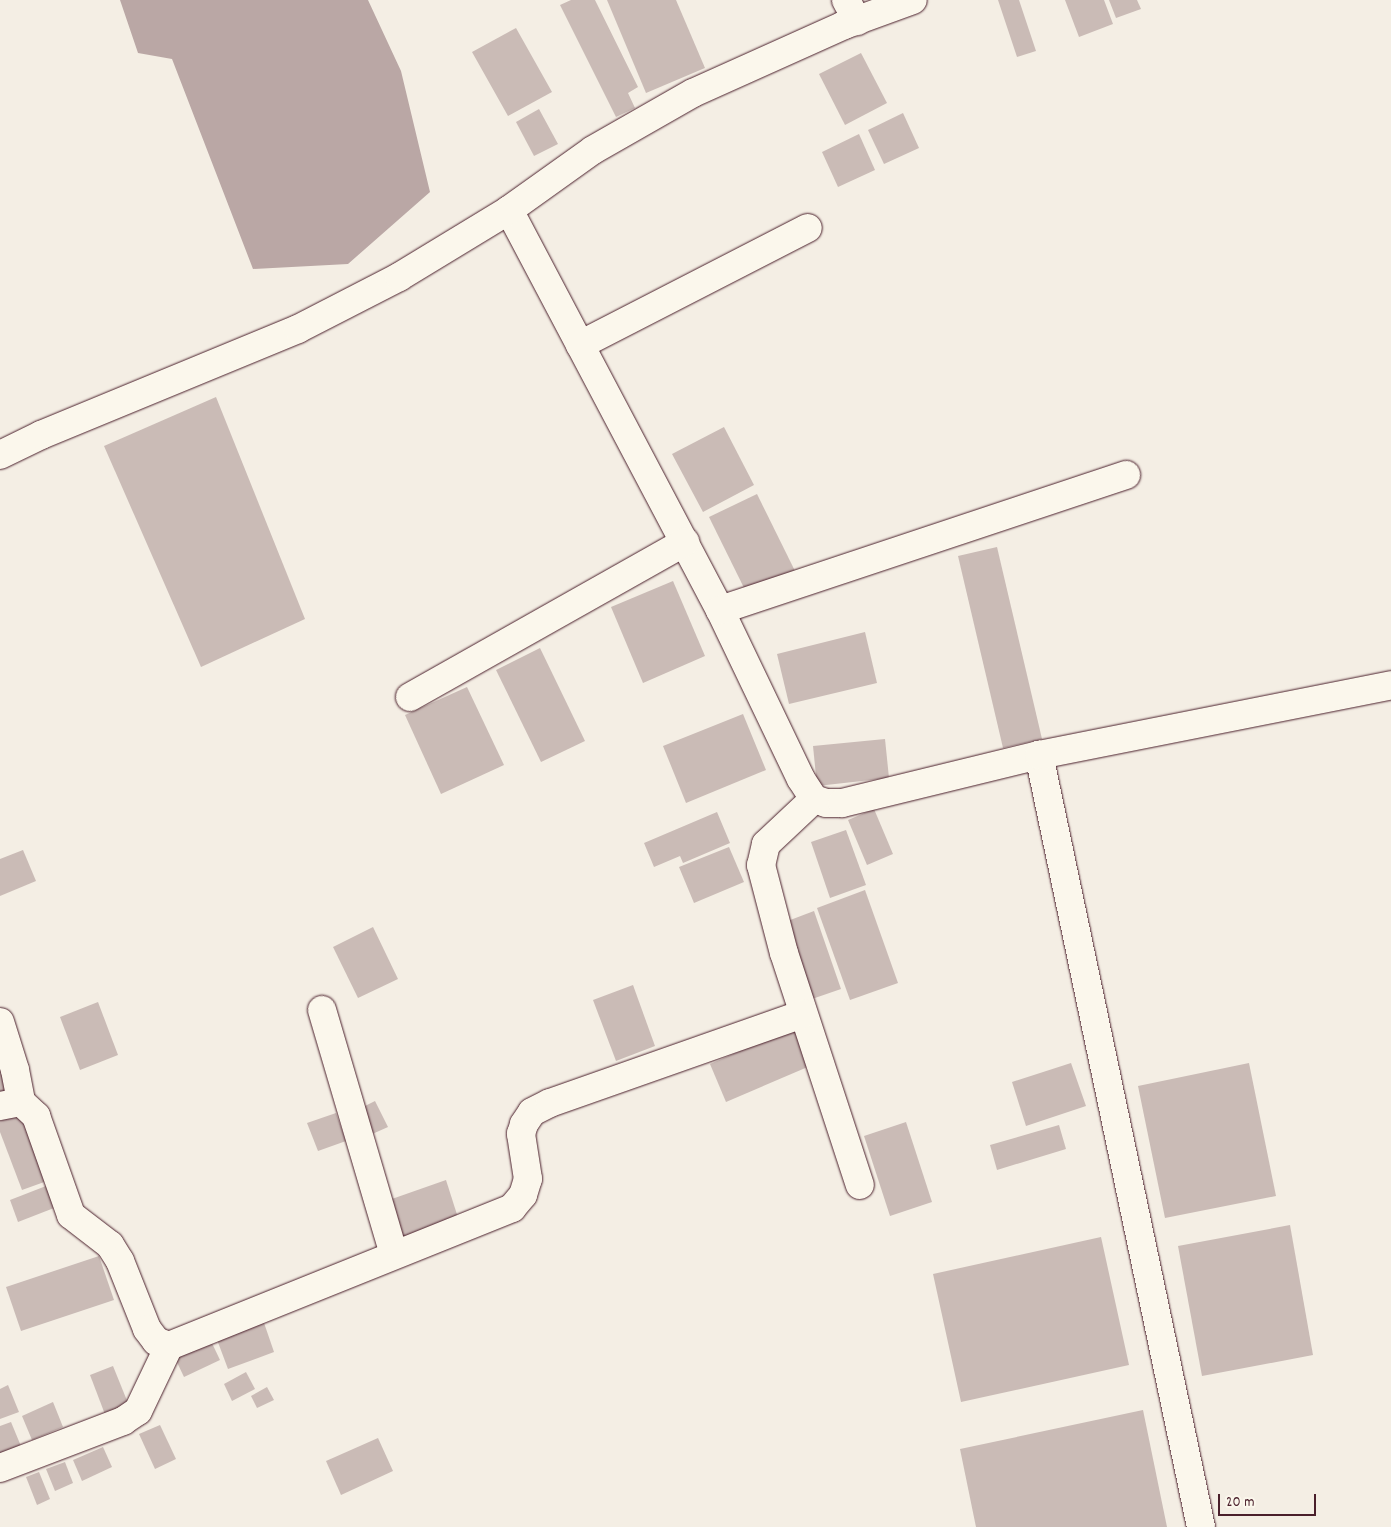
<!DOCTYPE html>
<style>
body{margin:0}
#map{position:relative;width:1391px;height:1527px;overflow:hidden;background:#f4eee4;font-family:Dekko,sans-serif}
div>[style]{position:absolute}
.water>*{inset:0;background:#baa7a5}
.building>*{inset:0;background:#cabbb6}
.roads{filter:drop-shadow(0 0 1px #4a1f2b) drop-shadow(0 0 1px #4a1f2b)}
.minor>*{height:28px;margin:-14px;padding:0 14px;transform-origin:14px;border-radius:14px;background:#fbf7ec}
span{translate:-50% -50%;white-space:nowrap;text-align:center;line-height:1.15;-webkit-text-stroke:4.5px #fbf7ec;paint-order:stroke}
.scale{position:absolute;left:1218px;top:1494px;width:98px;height:22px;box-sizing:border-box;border:2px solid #4a1f2b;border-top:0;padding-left:6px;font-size:15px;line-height:18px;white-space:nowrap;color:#4a1f2b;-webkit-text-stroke:4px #fbf7ec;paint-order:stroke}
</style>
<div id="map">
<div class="water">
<div style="clip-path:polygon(120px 0,368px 0,401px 71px,430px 192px,348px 264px,253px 269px,172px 59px,138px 53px)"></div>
</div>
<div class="building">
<div style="clip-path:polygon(571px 0,595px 0,638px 87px,628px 93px,635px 108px,616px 117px,560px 5px)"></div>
<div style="clip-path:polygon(607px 0,676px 0,705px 68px,646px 93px)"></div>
<div style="clip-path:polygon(998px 0,1019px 0,1036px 51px,1017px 57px)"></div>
<div style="clip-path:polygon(1065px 0,1104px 0,1113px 24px,1079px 37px)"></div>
<div style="clip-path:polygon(1109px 0,1137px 0,1141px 9px,1116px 18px)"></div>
<div style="clip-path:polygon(516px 28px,552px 92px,508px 116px,472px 52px)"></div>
<div style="clip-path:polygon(861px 53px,887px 103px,845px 125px,819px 74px)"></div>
<div style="clip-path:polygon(539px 109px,558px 144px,534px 156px,516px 122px)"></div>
<div style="clip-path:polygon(903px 113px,919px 148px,884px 164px,868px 130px)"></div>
<div style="clip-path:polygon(859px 134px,875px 170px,838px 187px,822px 152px)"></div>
<div style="clip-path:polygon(216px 397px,305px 619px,201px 667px,104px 446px)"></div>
<div style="clip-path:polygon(724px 427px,754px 485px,703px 512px,672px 454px)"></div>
<div style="clip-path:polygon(757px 494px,796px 573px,748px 596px,709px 517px)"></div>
<div style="clip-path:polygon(997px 547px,1042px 739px,1003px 748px,958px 556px)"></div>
<div style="clip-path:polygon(673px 581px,705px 656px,643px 683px,611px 607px)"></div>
<div style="clip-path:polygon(865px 632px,877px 683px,789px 704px,777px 654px)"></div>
<div style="clip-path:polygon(540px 648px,585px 741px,541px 762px,496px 670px)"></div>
<div style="clip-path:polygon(467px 687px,504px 765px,441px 794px,405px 715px)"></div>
<div style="clip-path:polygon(743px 714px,766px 770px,686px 803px,663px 746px)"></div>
<div style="clip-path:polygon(885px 739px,889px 778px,817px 786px,813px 746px)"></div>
<div style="clip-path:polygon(874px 809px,893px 854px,867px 865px,848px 820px)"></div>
<div style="clip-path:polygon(717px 812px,730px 843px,683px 863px,680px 856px,654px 867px,644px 843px)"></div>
<div style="clip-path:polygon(846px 830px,866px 885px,830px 898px,811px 842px)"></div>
<div style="clip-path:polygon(729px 847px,744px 882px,694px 903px,679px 867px)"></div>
<div style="clip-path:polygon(23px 850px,36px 881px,0 896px,0 859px)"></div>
<div style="clip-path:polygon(865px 890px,898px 983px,850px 1000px,817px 908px)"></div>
<div style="clip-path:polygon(814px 911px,841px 989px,812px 999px,785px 922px)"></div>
<div style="clip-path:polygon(373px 927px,398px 979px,358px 998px,333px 947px)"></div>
<div style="clip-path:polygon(633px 985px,655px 1046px,616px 1061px,593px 1000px)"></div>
<div style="clip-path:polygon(98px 1002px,118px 1055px,80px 1070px,60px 1017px)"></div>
<div style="clip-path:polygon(794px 1028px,810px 1066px,726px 1102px,710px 1064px)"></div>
<div style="clip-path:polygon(1071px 1063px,1086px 1106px,1026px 1126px,1012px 1082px)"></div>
<div style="clip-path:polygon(1249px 1063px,1276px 1196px,1165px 1218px,1138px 1086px)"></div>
<div style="clip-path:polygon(0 1064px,14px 1088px,0 1095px)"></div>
<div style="clip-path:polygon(375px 1101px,388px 1127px,370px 1135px,357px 1110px)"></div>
<div style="clip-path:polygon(21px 1113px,47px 1181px,22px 1190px,0 1132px,0 1121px)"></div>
<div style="clip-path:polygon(336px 1113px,346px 1141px,318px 1151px,307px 1123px)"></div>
<div style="clip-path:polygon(906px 1122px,932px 1202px,890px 1216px,864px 1136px)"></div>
<div style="clip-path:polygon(1059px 1125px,1066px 1149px,997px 1170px,990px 1145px)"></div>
<div style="clip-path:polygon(446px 1180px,460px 1224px,403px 1243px,389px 1200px)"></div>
<div style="clip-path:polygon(46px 1186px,54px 1208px,18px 1222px,10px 1200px)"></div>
<div style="clip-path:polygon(1290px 1225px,1313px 1355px,1202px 1376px,1178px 1246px)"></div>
<div style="clip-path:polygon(1101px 1237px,1129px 1365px,961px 1402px,933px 1274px)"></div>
<div style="clip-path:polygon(99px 1256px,114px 1300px,21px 1331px,6px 1287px)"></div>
<div style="clip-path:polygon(263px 1320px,274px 1352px,228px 1369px,216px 1337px)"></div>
<div style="clip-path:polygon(210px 1339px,220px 1360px,184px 1377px,174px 1356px)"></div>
<div style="clip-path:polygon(113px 1366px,130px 1408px,106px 1417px,90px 1375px)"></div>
<div style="clip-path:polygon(246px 1372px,255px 1389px,232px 1401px,224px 1384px)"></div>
<div style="clip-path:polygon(8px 1385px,19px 1412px,0 1419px,0 1389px)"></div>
<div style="clip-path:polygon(267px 1387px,274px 1400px,257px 1408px,251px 1396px)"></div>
<div style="clip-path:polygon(53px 1402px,63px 1427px,32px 1440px,22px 1416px)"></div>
<div style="clip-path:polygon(1143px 1410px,1167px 1527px,976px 1527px,960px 1449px)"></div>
<div style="clip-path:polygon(11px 1422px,23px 1451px,0 1460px,0 1426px)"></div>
<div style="clip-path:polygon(160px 1425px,176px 1459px,155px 1469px,139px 1434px)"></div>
<div style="clip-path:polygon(378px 1438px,393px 1471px,341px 1495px,326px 1461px)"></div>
<div style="clip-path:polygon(103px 1447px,112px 1467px,82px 1481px,73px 1460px)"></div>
<div style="clip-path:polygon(65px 1462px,73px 1483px,55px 1491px,46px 1469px)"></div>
<div style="clip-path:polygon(39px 1472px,50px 1499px,37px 1505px,26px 1477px)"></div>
</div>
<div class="roads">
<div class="minor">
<div style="left:846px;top:0;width:24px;rotate:62deg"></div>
<div style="left:509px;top:210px;width:452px;rotate:62.2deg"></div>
<div style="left:720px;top:610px;width:187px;rotate:64.4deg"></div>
<div style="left:801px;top:779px;width:24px;rotate:57deg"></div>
<div style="left:814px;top:799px;width:13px;rotate:18deg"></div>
<div style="left:826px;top:803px;width:16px"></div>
<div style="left:842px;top:803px;width:203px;rotate:-13.7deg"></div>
<div style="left:580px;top:345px;width:256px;rotate:-27.2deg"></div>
<div style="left:0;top:455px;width:46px;rotate:-26deg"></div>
<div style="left:41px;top:435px;width:278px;rotate:-22.4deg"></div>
<div style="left:298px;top:329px;width:114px;rotate:-27.2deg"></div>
<div style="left:399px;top:277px;width:129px;rotate:-31.3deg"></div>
<div style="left:509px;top:210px;width:103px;rotate:-35.5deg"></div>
<div style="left:593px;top:150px;width:115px;rotate:-29.7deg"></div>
<div style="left:693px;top:93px;width:166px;rotate:-24.2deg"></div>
<div style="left:844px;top:25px;width:73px;rotate:-19.9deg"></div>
<div style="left:720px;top:610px;width:428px;rotate:-18.4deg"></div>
<div style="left:410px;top:697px;width:316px;rotate:-29.4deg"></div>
<div style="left:814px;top:799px;width:66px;rotate:136.8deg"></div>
<div style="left:766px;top:844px;width:22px;rotate:103deg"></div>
<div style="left:761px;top:865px;width:91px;rotate:75.4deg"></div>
<div style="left:784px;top:953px;width:244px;rotate:71.9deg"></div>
<div style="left:322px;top:1010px;width:254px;rotate:73.6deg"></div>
<div style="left:0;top:1022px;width:50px;rotate:72.6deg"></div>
<div style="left:15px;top:1070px;width:33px;rotate:79deg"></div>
<div style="left:0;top:1106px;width:21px;rotate:-11deg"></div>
<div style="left:21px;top:1102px;width:21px;rotate:43deg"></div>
<div style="left:36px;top:1116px;width:105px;rotate:70.5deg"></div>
<div style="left:71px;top:1215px;width:49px;rotate:37.6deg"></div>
<div style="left:110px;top:1245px;width:19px;rotate:58deg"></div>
<div style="left:120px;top:1261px;width:73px;rotate:68.3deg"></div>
<div style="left:147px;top:1329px;width:15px;rotate:53deg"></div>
<div style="left:156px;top:1341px;width:14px;rotate:21deg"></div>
<div style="left:169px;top:1346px;width:370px;rotate:-21.9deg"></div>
<div style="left:512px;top:1208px;width:17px;rotate:-50deg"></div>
<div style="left:523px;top:1195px;width:17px;rotate:-73deg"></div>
<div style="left:528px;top:1179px;width:46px;rotate:-98.8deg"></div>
<div style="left:521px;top:1134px;width:10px;rotate:-73deg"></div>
<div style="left:524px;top:1124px;width:14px;rotate:-56deg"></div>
<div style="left:532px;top:1112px;width:20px;rotate:-27deg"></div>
<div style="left:550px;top:1103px;width:268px;rotate:-19.4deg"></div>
<div style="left:0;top:1468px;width:132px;rotate:-20.9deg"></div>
<div style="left:123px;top:1421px;width:18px;rotate:-34deg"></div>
<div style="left:138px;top:1411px;width:72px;rotate:-64.5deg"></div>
<div style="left:1201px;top:1527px;width:789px;rotate:-101.85deg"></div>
<div style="left:1039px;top:755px;width:359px;rotate:-11.2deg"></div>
</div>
</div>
<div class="scale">20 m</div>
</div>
